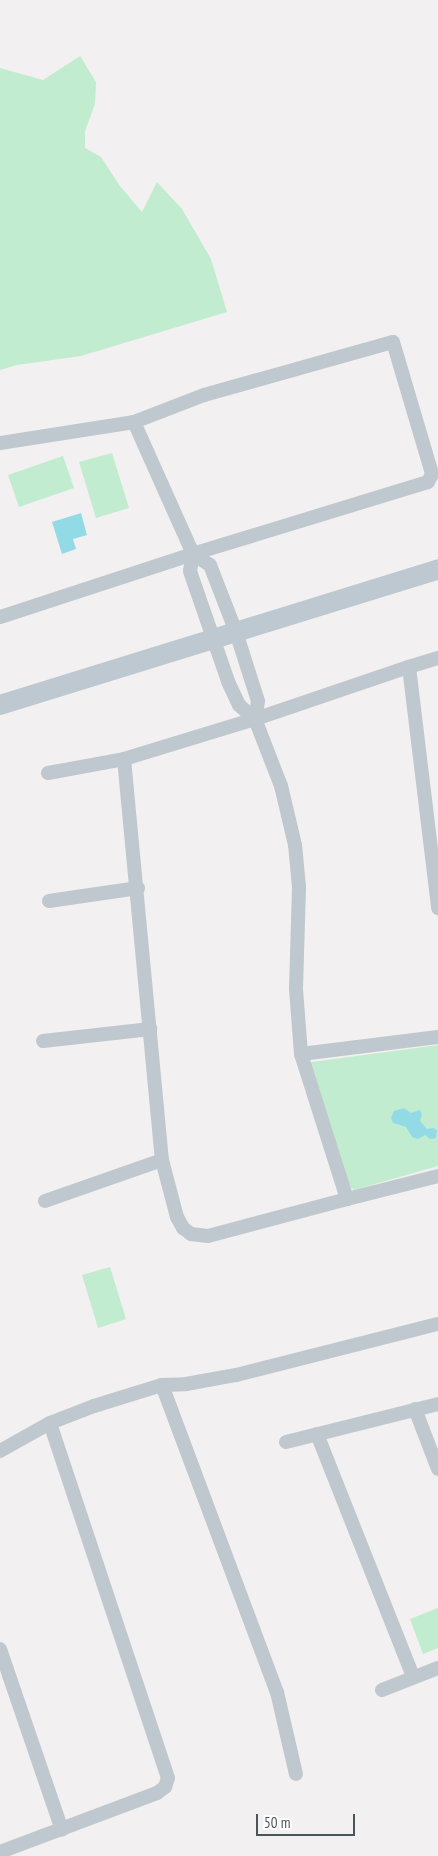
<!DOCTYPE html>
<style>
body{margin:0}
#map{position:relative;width:438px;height:1856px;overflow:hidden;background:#f2f0f0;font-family:"PT Sans Narrow",sans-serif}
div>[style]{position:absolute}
.green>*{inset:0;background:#c2eccf}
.water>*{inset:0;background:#92dbe6}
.street>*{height:14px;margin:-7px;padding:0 7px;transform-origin:7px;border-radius:7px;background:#bfc8ce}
.secondary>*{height:20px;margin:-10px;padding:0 10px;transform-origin:10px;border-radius:10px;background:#bdc8d0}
span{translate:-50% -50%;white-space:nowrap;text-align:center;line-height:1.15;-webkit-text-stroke:4px #fff;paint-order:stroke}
.scale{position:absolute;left:256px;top:1814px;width:99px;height:22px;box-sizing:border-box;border:2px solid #49555c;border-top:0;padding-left:6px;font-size:15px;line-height:18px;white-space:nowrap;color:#49555c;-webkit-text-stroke:4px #fff;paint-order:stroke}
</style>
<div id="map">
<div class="green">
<div style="clip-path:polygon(80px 56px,96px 82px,95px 104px,85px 131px,85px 148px,101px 157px,120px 186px,142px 212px,157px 182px,182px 209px,211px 259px,227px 312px,81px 356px,17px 365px,0 370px,0 68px,43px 80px)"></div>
<div style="clip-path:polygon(112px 453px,129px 508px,96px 518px,79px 462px)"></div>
<div style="clip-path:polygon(63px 456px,74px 488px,19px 507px,8px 475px)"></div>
<div style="clip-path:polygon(438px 1045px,438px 1166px,354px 1190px,344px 1183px,306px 1066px,312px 1062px)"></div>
<div style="clip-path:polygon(110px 1267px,126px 1319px,98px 1328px,82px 1275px)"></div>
<div style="clip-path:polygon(438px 1608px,438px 1648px,423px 1654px,410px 1619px)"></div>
</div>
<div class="water">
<div style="clip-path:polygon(81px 513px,87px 535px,73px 539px,76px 549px,62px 554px,52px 522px)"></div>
<div style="clip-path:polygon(404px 1108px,411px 1113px,420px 1110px,422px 1114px,420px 1121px,427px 1129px,433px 1128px,437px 1130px,436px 1138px,430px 1139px,425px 1135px,418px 1139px,412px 1137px,406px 1127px,393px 1123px,391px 1118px,394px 1111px)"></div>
</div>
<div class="street">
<div style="left:134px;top:422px;width:145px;rotate:65.9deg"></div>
<div style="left:193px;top:554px;width:20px;rotate:33deg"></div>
<div style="left:210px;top:565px;width:72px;rotate:68.8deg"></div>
<div style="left:236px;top:632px;width:72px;rotate:72.3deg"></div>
<div style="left:258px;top:701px;width:18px;rotate:99deg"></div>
<div style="left:0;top:443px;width:136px;rotate:-8.9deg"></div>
<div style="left:134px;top:422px;width:75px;rotate:-21.1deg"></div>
<div style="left:204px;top:395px;width:196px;rotate:-15.7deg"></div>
<div style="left:393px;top:342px;width:138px;rotate:73.5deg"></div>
<div style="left:432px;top:474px;width:9px;rotate:117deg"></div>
<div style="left:428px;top:482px;width:246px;rotate:163deg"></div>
<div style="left:193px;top:554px;width:203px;rotate:161.9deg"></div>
<div style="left:438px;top:658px;width:30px;rotate:163deg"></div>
<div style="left:409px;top:667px;width:243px;rotate:83.1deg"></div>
<div style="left:124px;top:759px;width:137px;rotate:-17deg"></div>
<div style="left:255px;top:719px;width:163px;rotate:-18.7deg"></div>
<div style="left:48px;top:773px;width:77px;rotate:-10.4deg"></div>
<div style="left:124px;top:759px;width:403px;rotate:84.6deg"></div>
<div style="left:162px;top:1160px;width:59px;rotate:75.3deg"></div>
<div style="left:177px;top:1217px;width:13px;rotate:61deg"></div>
<div style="left:183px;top:1228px;width:10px;rotate:37deg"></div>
<div style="left:191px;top:1234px;width:17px;rotate:7deg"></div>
<div style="left:208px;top:1236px;width:144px;rotate:-14.9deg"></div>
<div style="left:347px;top:1199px;width:152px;rotate:-107.6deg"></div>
<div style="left:301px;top:1054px;width:65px;rotate:-94.4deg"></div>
<div style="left:296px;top:989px;width:102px;rotate:-88.3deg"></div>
<div style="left:299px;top:887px;width:42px;rotate:-95.4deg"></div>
<div style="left:295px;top:845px;width:61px;rotate:-103.3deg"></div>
<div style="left:281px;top:786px;width:72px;rotate:-111.2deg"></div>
<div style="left:255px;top:719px;width:21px;rotate:-139deg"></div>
<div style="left:239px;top:705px;width:26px;rotate:-115deg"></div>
<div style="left:228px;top:681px;width:116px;rotate:-109.1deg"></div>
<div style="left:190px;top:571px;width:17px;rotate:-80deg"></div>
<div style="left:49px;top:901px;width:90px;rotate:-8.3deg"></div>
<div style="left:43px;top:1041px;width:108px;rotate:-6.4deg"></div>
<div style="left:301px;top:1054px;width:138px;rotate:-7.1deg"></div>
<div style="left:347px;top:1199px;width:94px;rotate:-14.2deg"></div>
<div style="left:45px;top:1201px;width:124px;rotate:-19.3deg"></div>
<div style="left:162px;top:1385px;width:328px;rotate:69.5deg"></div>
<div style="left:277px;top:1692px;width:84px;rotate:77deg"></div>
<div style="left:415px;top:1409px;width:64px;rotate:69deg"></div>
<div style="left:317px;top:1434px;width:261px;rotate:68.4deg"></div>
<div style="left:286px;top:1442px;width:157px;rotate:-14deg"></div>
<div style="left:0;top:1451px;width:57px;rotate:-29.2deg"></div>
<div style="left:50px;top:1423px;width:47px;rotate:-21.1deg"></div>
<div style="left:94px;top:1406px;width:71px;rotate:-17.2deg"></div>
<div style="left:162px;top:1385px;width:24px;rotate:-2deg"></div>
<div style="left:186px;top:1384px;width:51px;rotate:-10.2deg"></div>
<div style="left:236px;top:1375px;width:208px;rotate:-14.2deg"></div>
<div style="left:0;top:1649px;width:191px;rotate:71.1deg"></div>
<div style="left:382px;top:1690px;width:60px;rotate:-21.4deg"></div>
<div style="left:0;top:1852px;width:168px;rotate:-20.6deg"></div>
<div style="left:157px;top:1793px;width:10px;rotate:-37deg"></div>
<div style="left:165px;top:1787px;width:9px;rotate:-72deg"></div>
<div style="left:168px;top:1778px;width:374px;rotate:-108.4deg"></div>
</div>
<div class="secondary">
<div style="left:0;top:705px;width:459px;rotate:-17.2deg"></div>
</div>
<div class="scale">50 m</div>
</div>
